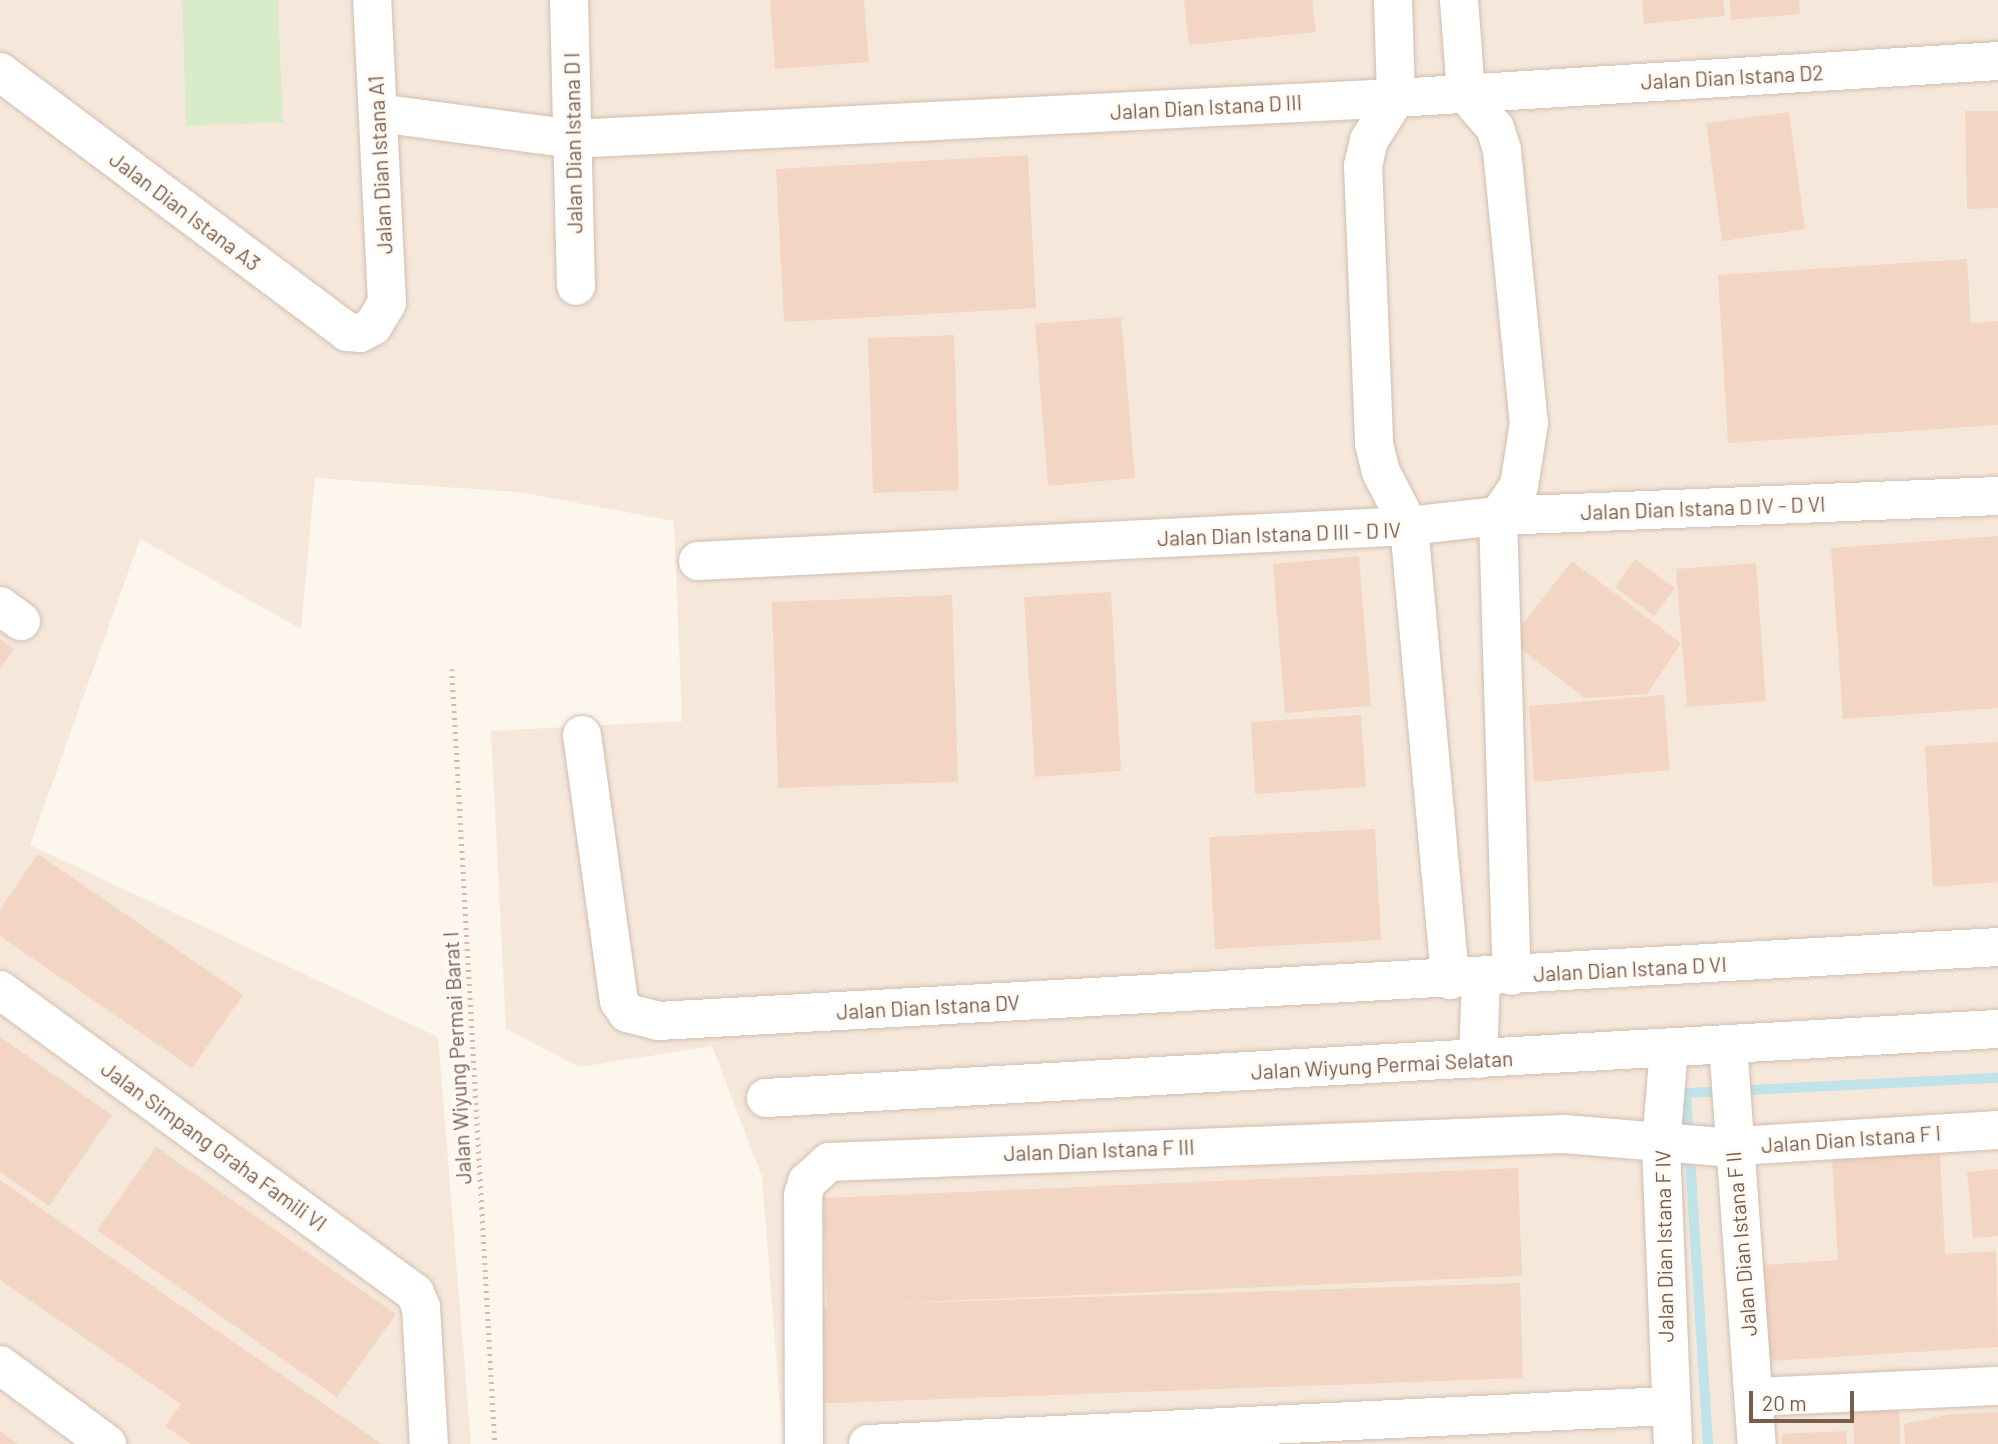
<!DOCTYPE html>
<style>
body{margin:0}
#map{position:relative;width:1998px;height:1444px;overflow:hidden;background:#fdf6ec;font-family:Barlow,sans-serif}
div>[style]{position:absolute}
.residential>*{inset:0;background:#f5e8da}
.green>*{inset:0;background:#d8ecc9}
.stream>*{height:10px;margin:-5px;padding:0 5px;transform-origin:5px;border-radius:5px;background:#bfe3e8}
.building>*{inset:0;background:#f3d5c3}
.path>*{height:4.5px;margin-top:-2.25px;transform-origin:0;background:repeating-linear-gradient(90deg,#d9b8a5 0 2px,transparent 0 7px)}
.roads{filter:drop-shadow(0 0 2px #d1beb0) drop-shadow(0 0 2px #d1beb0)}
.minor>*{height:38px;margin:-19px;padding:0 19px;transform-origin:19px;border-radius:19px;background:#fff}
span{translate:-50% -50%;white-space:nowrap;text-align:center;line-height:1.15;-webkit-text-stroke:6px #fffaf3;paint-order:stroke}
.street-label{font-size:21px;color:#7a5c4d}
.scale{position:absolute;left:1749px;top:1391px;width:105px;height:32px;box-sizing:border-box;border:4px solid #7a5c4d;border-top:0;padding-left:9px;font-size:21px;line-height:24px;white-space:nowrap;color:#7a5c4d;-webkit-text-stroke:5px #fffaf3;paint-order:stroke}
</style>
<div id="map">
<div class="residential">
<div style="clip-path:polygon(0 0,1998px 0,1998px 1444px,783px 1444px,762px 1177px,712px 1046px,579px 1067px,506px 1029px,491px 731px,682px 721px,674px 521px,519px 492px,315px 478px,301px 629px,140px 539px,30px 845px,438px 1037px,471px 1444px,0 1444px)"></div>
</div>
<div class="green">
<div style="clip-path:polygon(182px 0,278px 0,283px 122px,186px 126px)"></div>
</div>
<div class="stream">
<div style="left:1708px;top:1444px;width:352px;rotate:-93.6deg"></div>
<div style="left:1686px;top:1093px;width:312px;rotate:-2.8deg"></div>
</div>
<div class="building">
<div style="clip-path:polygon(770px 0,864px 0,869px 62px,775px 69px)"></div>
<div style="clip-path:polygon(1184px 0,1312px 0,1316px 32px,1189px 45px)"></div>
<div style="clip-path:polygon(1642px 0,1723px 0,1725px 16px,1644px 24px)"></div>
<div style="clip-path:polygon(1730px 0,1799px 0,1800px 14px,1731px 20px)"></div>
<div style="clip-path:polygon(1965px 111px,1998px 111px,1998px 208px,1967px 209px)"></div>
<div style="clip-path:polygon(1789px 112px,1805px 229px,1722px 241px,1706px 123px)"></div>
<div style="clip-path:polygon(1028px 155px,1036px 308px,784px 322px,776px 169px)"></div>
<div style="clip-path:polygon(1967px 259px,1971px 323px,1998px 321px,1998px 425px,1728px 443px,1718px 275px)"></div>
<div style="clip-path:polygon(1121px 317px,1135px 478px,1048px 486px,1035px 324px)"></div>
<div style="clip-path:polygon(954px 335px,959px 490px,873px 493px,868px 338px)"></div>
<div style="clip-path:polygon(1998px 536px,1998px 708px,1843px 719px,1831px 548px)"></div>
<div style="clip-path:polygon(1359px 556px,1371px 706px,1285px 713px,1273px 564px)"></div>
<div style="clip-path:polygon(1635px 559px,1675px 588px,1654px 616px,1615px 587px)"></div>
<div style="clip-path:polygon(1572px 561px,1681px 643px,1647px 694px,1584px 698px,1510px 640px)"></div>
<div style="clip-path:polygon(1756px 563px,1766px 701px,1687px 707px,1676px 569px)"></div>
<div style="clip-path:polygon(1111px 592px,1121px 771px,1035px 777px,1024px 597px)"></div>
<div style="clip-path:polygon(952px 595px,958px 782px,778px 788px,772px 602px)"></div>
<div style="clip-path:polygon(0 639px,14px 649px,0 668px)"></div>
<div style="clip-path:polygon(1664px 695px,1670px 770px,1534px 782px,1529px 706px)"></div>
<div style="clip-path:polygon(1361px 715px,1366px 787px,1255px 794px,1251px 722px)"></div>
<div style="clip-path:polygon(1998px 742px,1998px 882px,1933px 887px,1925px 746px)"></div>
<div style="clip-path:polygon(1375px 829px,1381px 940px,1215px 949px,1209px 837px)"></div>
<div style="clip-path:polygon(38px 854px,243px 995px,192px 1068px,0 936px,0 909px)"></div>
<div style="clip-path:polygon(0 1037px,112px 1115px,49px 1206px,0 1172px)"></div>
<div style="clip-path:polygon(1939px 1135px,1945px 1254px,1996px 1251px,1998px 1347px,1768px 1361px,1762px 1265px,1838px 1260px,1831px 1141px)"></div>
<div style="clip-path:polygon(156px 1147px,396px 1314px,337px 1397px,97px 1230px)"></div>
<div style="clip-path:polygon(1518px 1168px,1522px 1276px,870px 1304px,1520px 1283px,1523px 1378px,807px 1404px,804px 1308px,827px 1307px,823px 1198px)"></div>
<div style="clip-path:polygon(1998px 1169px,1998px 1236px,1973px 1238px,1967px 1172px)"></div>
<div style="clip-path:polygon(0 1180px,171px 1299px,382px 1444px,191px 1444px,165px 1426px,181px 1404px,0 1280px)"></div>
<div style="clip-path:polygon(1899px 1397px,1900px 1444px,1854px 1444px,1853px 1398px)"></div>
<div style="clip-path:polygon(1998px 1412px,1998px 1444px,1905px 1444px,1904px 1424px,1952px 1414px)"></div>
<div style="clip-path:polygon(0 1431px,18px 1444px,0 1444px)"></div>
<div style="clip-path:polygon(1846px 1431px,1847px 1444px,1782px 1444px,1782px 1434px)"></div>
</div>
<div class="path">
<div style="left:452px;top:669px;width:776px;rotate:86.82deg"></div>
</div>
<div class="roads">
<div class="minor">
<div style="left:569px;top:0;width:286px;rotate:88.6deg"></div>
<div style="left:1393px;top:0;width:98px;rotate:88.2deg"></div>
<div style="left:1459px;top:0;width:94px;rotate:85.7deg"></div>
<div style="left:0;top:72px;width:434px;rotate:36.8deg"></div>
<div style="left:347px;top:332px;width:13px;rotate:4deg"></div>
<div style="left:360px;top:333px;width:15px;rotate:-28deg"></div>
<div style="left:373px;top:326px;width:27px;rotate:-59deg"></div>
<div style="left:387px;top:303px;width:303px;rotate:-92.8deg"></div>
<div style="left:1466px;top:94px;width:45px;rotate:49.5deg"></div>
<div style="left:1495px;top:128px;width:23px;rotate:72deg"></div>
<div style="left:1502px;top:150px;width:274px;rotate:84.4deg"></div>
<div style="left:1529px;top:423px;width:64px;rotate:99deg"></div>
<div style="left:1519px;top:486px;width:37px;rotate:125deg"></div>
<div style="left:1396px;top:98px;width:50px;rotate:122.7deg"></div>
<div style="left:1369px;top:140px;width:26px;rotate:103deg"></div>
<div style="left:1363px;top:165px;width:279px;rotate:87.7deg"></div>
<div style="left:1374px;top:444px;width:29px;rotate:76deg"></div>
<div style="left:1381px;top:472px;width:61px;rotate:62.6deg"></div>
<div style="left:1409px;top:526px;width:456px;rotate:84.8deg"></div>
<div style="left:378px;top:113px;width:196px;rotate:7.6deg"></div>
<div style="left:572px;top:139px;width:825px;rotate:-2.85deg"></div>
<div style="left:1396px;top:98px;width:603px;rotate:-3.52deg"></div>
<div style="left:1498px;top:516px;width:460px;rotate:88.3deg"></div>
<div style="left:698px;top:561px;width:712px;rotate:-2.82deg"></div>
<div style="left:1409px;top:526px;width:90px;rotate:-6.4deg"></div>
<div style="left:1498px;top:516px;width:500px;rotate:-2.29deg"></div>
<div style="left:0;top:606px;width:26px;rotate:36deg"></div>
<div style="left:582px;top:735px;width:269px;rotate:82.1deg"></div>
<div style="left:619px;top:1001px;width:14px;rotate:56deg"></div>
<div style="left:627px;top:1013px;width:32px;rotate:14deg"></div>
<div style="left:658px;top:1021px;width:1342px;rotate:-3.16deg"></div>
<div style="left:0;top:990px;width:514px;rotate:36.13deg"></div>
<div style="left:415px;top:1293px;width:15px;rotate:67deg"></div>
<div style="left:421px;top:1307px;width:137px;rotate:86.7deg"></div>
<div style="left:1728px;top:1044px;width:401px;rotate:85.9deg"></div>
<div style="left:1669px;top:1049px;width:96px;rotate:94.8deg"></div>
<div style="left:1661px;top:1145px;width:299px;rotate:87.7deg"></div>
<div style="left:1478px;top:1059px;width:81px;rotate:-87.9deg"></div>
<div style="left:766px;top:1098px;width:1234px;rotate:-3.21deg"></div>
<div style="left:0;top:1365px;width:133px;rotate:36.4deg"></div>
<div style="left:1754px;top:1397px;width:244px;rotate:-2.6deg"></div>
<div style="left:804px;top:1444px;width:249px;rotate:-90.2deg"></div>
<div style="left:803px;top:1195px;width:14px;rotate:-73deg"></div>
<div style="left:807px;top:1182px;width:30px;rotate:-42deg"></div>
<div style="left:829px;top:1162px;width:736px;rotate:-2.18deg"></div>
<div style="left:1564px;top:1134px;width:158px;rotate:4.7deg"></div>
<div style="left:1721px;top:1147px;width:278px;rotate:-3.5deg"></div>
<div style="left:868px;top:1444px;width:801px;rotate:-2.72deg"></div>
</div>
</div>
<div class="street-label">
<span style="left:1732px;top:77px;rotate:-3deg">Jalan Dian Istana D2</span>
<span style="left:1206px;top:107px;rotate:-3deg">Jalan Dian Istana D III</span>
<span style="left:573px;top:143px;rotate:-91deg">Jalan Dian Istana D I</span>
<span style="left:380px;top:165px;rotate:-93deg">Jalan Dian Istana A1</span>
<span style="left:185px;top:211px;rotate:37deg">Jalan Dian Istana A3</span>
<span style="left:1703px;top:508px;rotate:-2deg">Jalan Dian Istana D IV - D VI</span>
<span style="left:1279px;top:534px;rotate:-2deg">Jalan Dian Istana D III - D IV</span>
<span style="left:1630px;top:969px;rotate:-3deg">Jalan Dian Istana D VI</span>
<span style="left:928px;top:1007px;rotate:-3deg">Jalan Dian Istana DV</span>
<span style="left:457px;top:1058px;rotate:-93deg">Jalan Wiyung Permai Barat I</span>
<span style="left:1382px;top:1065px;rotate:-3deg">Jalan Wiyung Permai Selatan</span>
<span style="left:1851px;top:1139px;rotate:-4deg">Jalan Dian Istana F I</span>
<span style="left:214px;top:1146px;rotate:36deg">Jalan Simpang Graha Famili VI</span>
<span style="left:1099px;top:1150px;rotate:-2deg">Jalan Dian Istana F III</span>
<span style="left:1741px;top:1244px;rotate:-95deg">Jalan Dian Istana F II</span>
<span style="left:1664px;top:1246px;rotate:-91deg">Jalan Dian Istana F IV</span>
</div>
<div class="scale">20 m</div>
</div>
